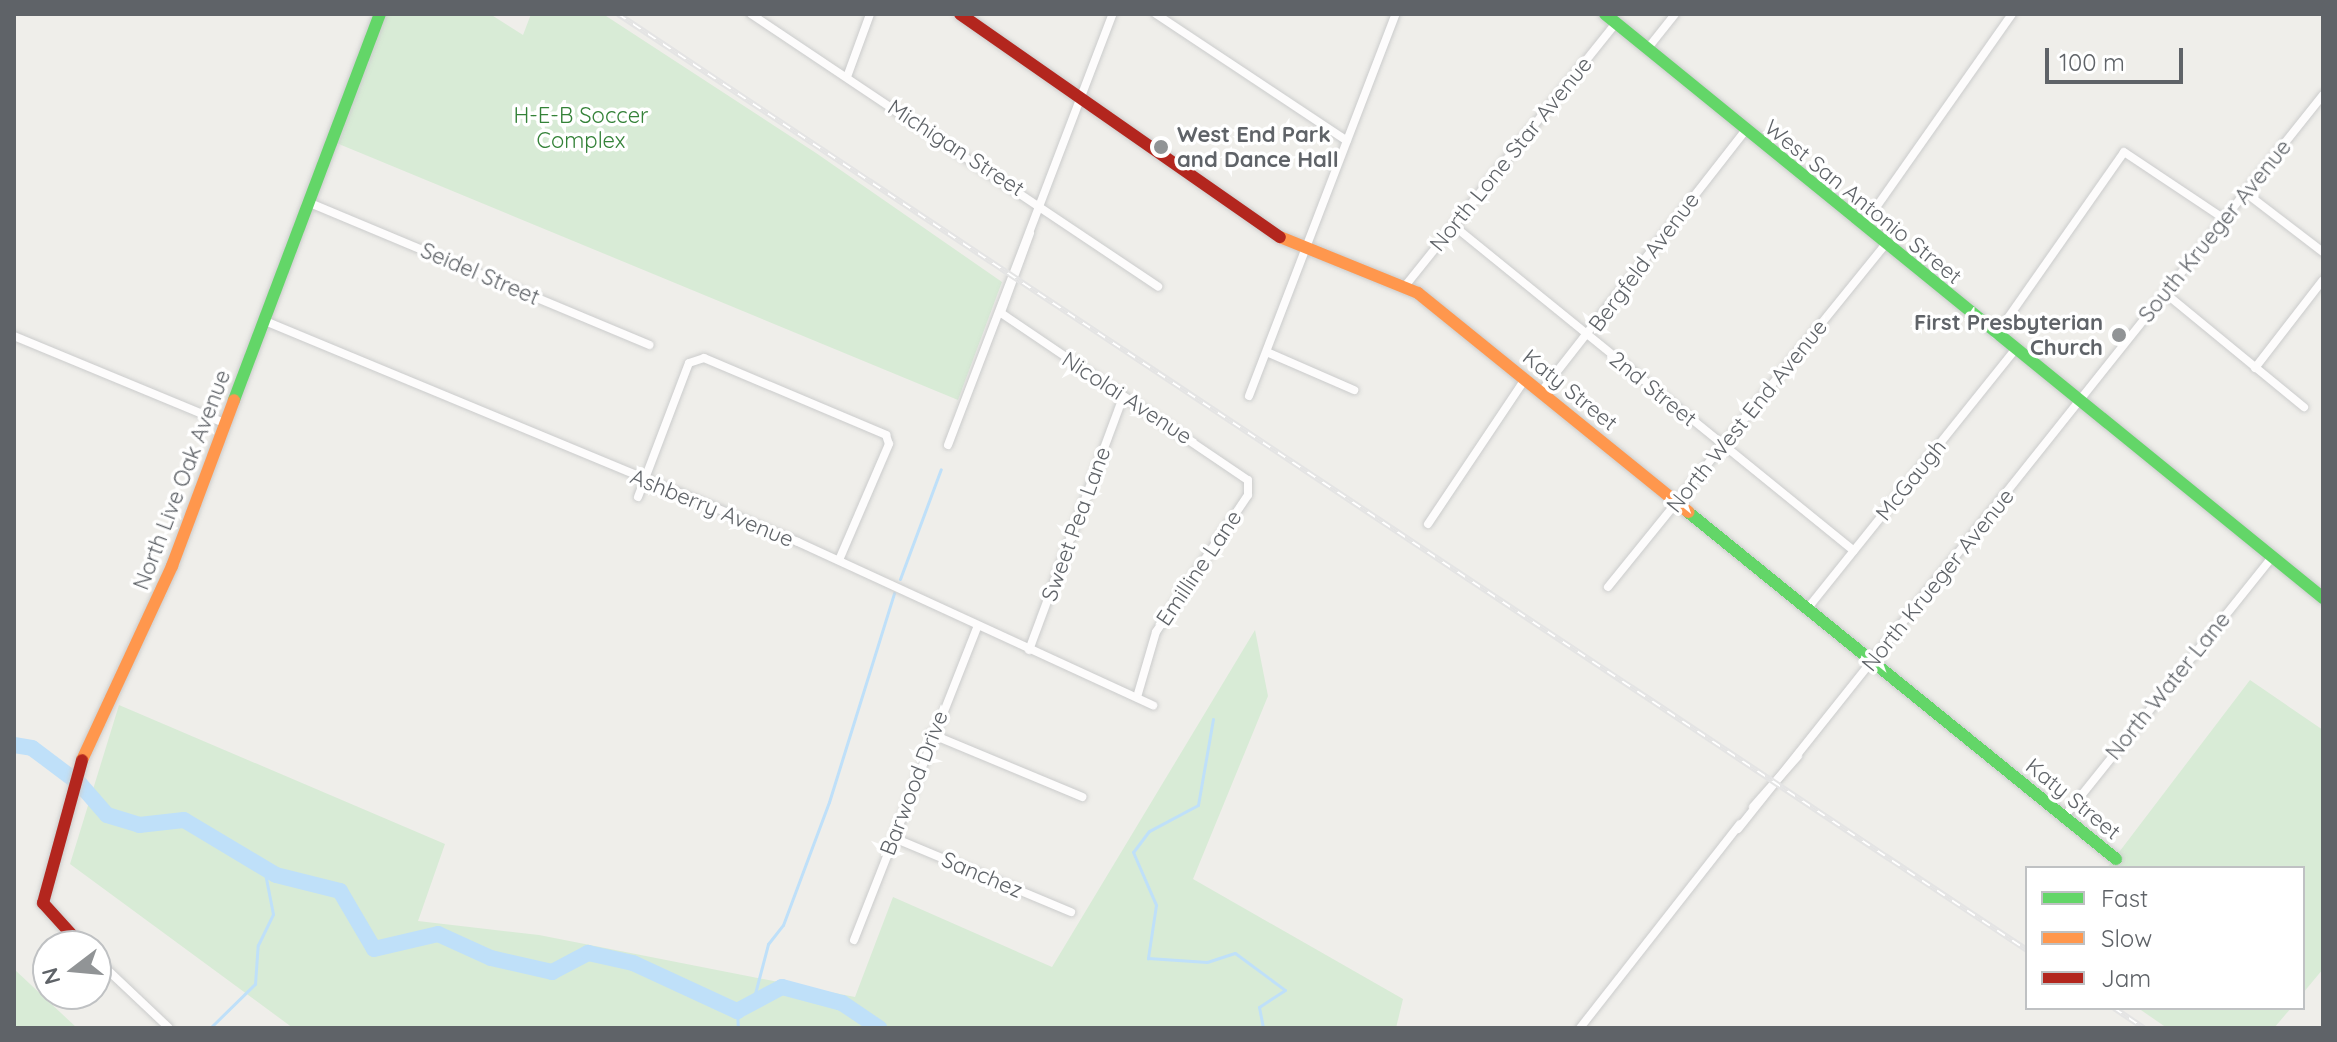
<!DOCTYPE html>
<style>
body{margin:0}
#map{position:relative;width:2337px;height:1042px;overflow:hidden;background:#efeeea;font-family:Quicksand,sans-serif}
div>[style]{position:absolute}
.green>*{inset:0;background:#d8ebd6}
.stream>*{height:3px;margin:-1.5px;padding:0 1.5px;transform-origin:1.5px;border-radius:1.5px;background:#bfe0f9}
.river>*{height:16px;margin:-8px;padding:0 8px;transform-origin:8px;border-radius:8px;background:#bfe0f9}
.roads{filter:drop-shadow(0 0 2px #cbcccc) drop-shadow(0 0 2px #cbcccc)}
.street>*{height:8px;margin:-4px;padding:0 4px;transform-origin:4px;border-radius:4px;background:#fdfcfc}
.fast>*{height:12px;margin:-6px;padding:0 6px;transform-origin:6px;border-radius:6px;background:#63d668}
.slow>*{height:12px;margin:-6px;padding:0 6px;transform-origin:6px;border-radius:6px;background:#ff974d}
.jam>*{height:12px;margin:-6px;padding:0 6px;transform-origin:6px;border-radius:6px;background:#b3261e}
.rail>*{height:6px;margin-top:-3px;transform-origin:0;background:repeating-linear-gradient(90deg,#fff 0 9px,#e4e4e4 0 18px);box-sizing:border-box;border-block:2px solid #e4e4e4}
.dots>*{width:22px;height:22px;translate:-50% -50%;box-sizing:border-box;border:4px solid #fff;border-radius:50%}
span{translate:-50% -50%;white-space:nowrap;text-align:center;line-height:1.15;-webkit-text-stroke:7px #fff;paint-order:stroke}
.park-label{font-size:22px;color:#348238}
.poi-label{font-size:22px;color:#5f6368;font-weight:700}
.left{translate:0 -50%;text-align:left}
.right{translate:-100% -50%;text-align:right}
.street-label{font-size:22px;color:#5f6368}
.frame{position:absolute;inset:0;border:16px solid #5f6368;pointer-events:none}
.legend{position:absolute;left:2025px;top:866px;width:280px;height:144px;box-sizing:border-box;background:#fff;border:2px solid #bfc1c3;margin:0;padding:10px 14px;list-style:none;font-size:24px;color:#5f6368}
.legend li{display:flex;align-items:center;gap:16px;height:40px}
.legend b{width:40px;border:2px solid #bfc1c3}
.north{position:absolute;left:32px;top:930px;width:80px;height:80px;box-sizing:border-box;background:#fff;border:2px solid #bfc1c3;border-radius:50%;rotate:254deg;font-size:22px;font-weight:700;line-height:32px;text-align:center;color:#5f6368}
.north::after{content:'';display:block;margin:auto;width:28px;height:36px;background:#919496;clip-path:polygon(50% 0,100% 100%,50% 72%,0 100%)}
.scale{position:absolute;left:2045px;top:48px;width:138px;height:36px;box-sizing:border-box;border:4px solid #5f6368;border-top:0;padding-left:10px;font-size:24px;line-height:28px;white-space:nowrap;color:#5f6368;-webkit-text-stroke:6px #fff;paint-order:stroke}
</style>
<div id="map">
<div class="green">
<div style="clip-path:polygon(386px 14px,490px 14px,523px 35px,531px 14px,603px 14px,816px 153px,1002px 282px,958px 400px,334px 142px)"></div>
<div style="clip-path:polygon(1255px 630px,1268px 696px,1193px 879px,1403px 999px,1396px 1028px,293px 1028px,70px 864px,119px 705px,445px 844px,418px 921px,539px 935px,855px 997px,893px 897px,1052px 967px)"></div>
<div style="clip-path:polygon(2250px 680px,2323px 730px,2323px 969px,2303px 993px,2303px 868px,2107px 868px)"></div>
<div style="clip-path:polygon(14px 969px,77px 1028px,14px 1028px)"></div>
<div style="clip-path:polygon(2138px 1008px,2291px 1008px,2274px 1028px,2167px 1028px)"></div>
</div>
<div class="stream">
<div style="left:900px;top:579px;width:117px;rotate:-69.6deg"></div>
<div style="left:1213px;top:719px;width:87px;rotate:99.9deg"></div>
<div style="left:1198px;top:805px;width:55px;rotate:152deg"></div>
<div style="left:1149px;top:831px;width:26px;rotate:127deg"></div>
<div style="left:1133px;top:852px;width:58px;rotate:66.5deg"></div>
<div style="left:1156px;top:905px;width:54px;rotate:98.6deg"></div>
<div style="left:1148px;top:958px;width:59px;rotate:3.9deg"></div>
<div style="left:1207px;top:962px;width:29px;rotate:-18deg"></div>
<div style="left:1235px;top:953px;width:62px;rotate:36.5deg"></div>
<div style="left:1285px;top:990px;width:31px;rotate:147deg"></div>
<div style="left:1259px;top:1007px;width:21px;rotate:79deg"></div>
<div style="left:752px;top:1005px;width:63px;rotate:-75.3deg"></div>
<div style="left:768px;top:944px;width:24px;rotate:-52deg"></div>
<div style="left:783px;top:925px;width:131px;rotate:-69.5deg"></div>
<div style="left:829px;top:802px;width:219px;rotate:-72.7deg"></div>
<div style="left:737px;top:1011px;width:17px;rotate:87deg"></div>
<div style="left:210px;top:1028px;width:63px;rotate:-44.4deg"></div>
<div style="left:255px;top:984px;width:39px;rotate:-86deg"></div>
<div style="left:258px;top:945px;width:34px;rotate:-64deg"></div>
<div style="left:273px;top:914px;width:47px;rotate:-101.1deg"></div>
</div>
<div class="river">
<div style="left:14px;top:745px;width:18px;rotate:9deg"></div>
<div style="left:32px;top:748px;width:60px;rotate:36.9deg"></div>
<div style="left:80px;top:784px;width:41px;rotate:48.9deg"></div>
<div style="left:107px;top:815px;width:34px;rotate:17deg"></div>
<div style="left:139px;top:825px;width:45px;rotate:-6.3deg"></div>
<div style="left:184px;top:820px;width:107px;rotate:30.9deg"></div>
<div style="left:276px;top:875px;width:66px;rotate:14deg"></div>
<div style="left:340px;top:891px;width:67px;rotate:59.6deg"></div>
<div style="left:374px;top:949px;width:66px;rotate:-13.2deg"></div>
<div style="left:438px;top:934px;width:58px;rotate:24.4deg"></div>
<div style="left:491px;top:958px;width:63px;rotate:12.9deg"></div>
<div style="left:552px;top:972px;width:41px;rotate:-27.8deg"></div>
<div style="left:588px;top:953px;width:46px;rotate:12.5deg"></div>
<div style="left:633px;top:963px;width:115px;rotate:24.8deg"></div>
<div style="left:737px;top:1011px;width:51px;rotate:-28.1deg"></div>
<div style="left:782px;top:987px;width:62px;rotate:14.9deg"></div>
<div style="left:842px;top:1003px;width:45px;rotate:34deg"></div>
</div>
<div class="roads">
<div class="street">
<div style="left:751px;top:14px;width:490px;rotate:33.8deg"></div>
<div style="left:1156px;top:14px;width:229px;rotate:33.6deg"></div>
<div style="left:1648px;top:48px;width:43px;rotate:-51.5deg"></div>
<div style="left:847px;top:77px;width:67px;rotate:-69.9deg"></div>
<div style="left:2246px;top:193px;width:97px;rotate:37.5deg"></div>
<div style="left:310px;top:203px;width:368px;rotate:22.7deg"></div>
<div style="left:1454px;top:226px;width:515px;rotate:39.09deg"></div>
<div style="left:1863px;top:226px;width:259px;rotate:-54.9deg"></div>
<div style="left:1406px;top:285px;width:336px;rotate:-51.3deg"></div>
<div style="left:2165px;top:293px;width:180px;rotate:39.4deg"></div>
<div style="left:1001px;top:312px;width:84px;rotate:-69.8deg"></div>
<div style="left:1001px;top:313px;width:298px;rotate:34.1deg"></div>
<div style="left:1248px;top:480px;width:15px;rotate:90deg"></div>
<div style="left:1248px;top:495px;width:165px;rotate:123.9deg"></div>
<div style="left:1156px;top:632px;width:68px;rotate:106.3deg"></div>
<div style="left:265px;top:321px;width:577px;rotate:22.52deg"></div>
<div style="left:798px;top:542px;width:391px;rotate:24.7deg"></div>
<div style="left:1996px;top:335px;width:223px;rotate:-55deg"></div>
<div style="left:2124px;top:152px;width:123px;rotate:33.7deg"></div>
<div style="left:14px;top:336px;width:230px;rotate:22.5deg"></div>
<div style="left:1269px;top:353px;width:93px;rotate:23.5deg"></div>
<div style="left:2255px;top:368px;width:111px;rotate:-52.3deg"></div>
<div style="left:1541px;top:392px;width:331px;rotate:-52deg"></div>
<div style="left:1249px;top:396px;width:409px;rotate:-69deg"></div>
<div style="left:948px;top:445px;width:462px;rotate:-69.1deg"></div>
<div style="left:638px;top:497px;width:143px;rotate:-69.2deg"></div>
<div style="left:689px;top:363px;width:16px;rotate:-18deg"></div>
<div style="left:704px;top:358px;width:198px;rotate:22.9deg"></div>
<div style="left:886px;top:435px;width:9px;rotate:72deg"></div>
<div style="left:889px;top:444px;width:126px;rotate:113.3deg"></div>
<div style="left:1428px;top:524px;width:174px;rotate:-56.2deg"></div>
<div style="left:1608px;top:587px;width:440px;rotate:-51deg"></div>
<div style="left:1808px;top:608px;width:328px;rotate:-51.3deg"></div>
<div style="left:1029px;top:650px;width:270px;rotate:-69.6deg"></div>
<div style="left:931px;top:734px;width:164px;rotate:22.6deg"></div>
<div style="left:1753px;top:807px;width:68px;rotate:-48.6deg"></div>
<div style="left:2064px;top:817px;width:334px;rotate:-51.3deg"></div>
<div style="left:1738px;top:829px;width:939px;rotate:-51.45deg"></div>
<div style="left:894px;top:838px;width:192px;rotate:22.7deg"></div>
<div style="left:854px;top:940px;width:336px;rotate:-68.5deg"></div>
<div style="left:96px;top:959px;width:100px;rotate:43.4deg"></div>
<div style="left:1580px;top:1028px;width:259px;rotate:-51.9deg"></div>
</div>
<div class="fast">
<div style="left:1605px;top:14px;width:926px;rotate:39.12deg"></div>
<div style="left:234px;top:400px;width:413px;rotate:-69.3deg"></div>
<div style="left:1688px;top:512px;width:551px;rotate:39.03deg"></div>
</div>
<div class="slow">
<div style="left:1280px;top:237px;width:149px;rotate:22.1deg"></div>
<div style="left:1418px;top:293px;width:348px;rotate:39deg"></div>
<div style="left:82px;top:760px;width:214px;rotate:-65.1deg"></div>
<div style="left:172px;top:566px;width:177px;rotate:-69.5deg"></div>
</div>
<div class="jam">
<div style="left:960px;top:14px;width:390px;rotate:34.9deg"></div>
<div style="left:82px;top:946px;width:58px;rotate:-132.2deg"></div>
<div style="left:43px;top:903px;width:148px;rotate:-74.7deg"></div>
</div>
</div>
<div class="rail">
<div style="left:618px;top:14px;width:1692px;rotate:33.6deg"></div>
<div style="left:2114px;top:1008px;width:36px;rotate:34deg"></div>
</div>
<div class="dots">
<div style="left:1161px;top:147px;background:#919496"></div>
<div style="left:2119px;top:335px;background:#919496"></div>
</div>
<div class="park-label">
<span style="left:581px;top:128px">H-E-B Soccer<br>Complex</span>
</div>
<div class="poi-label">
<span class="left" style="left:1177px;top:147px">West End Park<br>and Dance Hall</span>
<span class="right" style="left:2103px;top:335px">First Presbyterian<br>Church</span>
</div>
<div class="street-label">
<span style="left:956px;top:148px;rotate:33deg">Michigan Street</span>
<span style="left:1511px;top:154px;rotate:-51deg">North Lone Star Avenue</span>
<span style="left:1863px;top:202px;rotate:39deg">West San Antonio Street</span>
<span style="left:2215px;top:231px;rotate:-51deg">South Krueger Avenue</span>
<span style="left:1644px;top:262px;rotate:-53deg">Bergfeld Avenue</span>
<span style="left:480px;top:274px;rotate:23deg">Seidel Street</span>
<span style="left:1653px;top:389px;rotate:39deg">2nd Street</span>
<span style="left:1570px;top:390px;rotate:39deg">Katy Street</span>
<span style="left:1127px;top:398px;rotate:33deg">Nicolai Avenue</span>
<span style="left:1747px;top:416px;rotate:-51deg">North West End Avenue</span>
<span style="left:182px;top:480px;rotate:-69deg">North Live Oak Avenue</span>
<span style="left:1911px;top:480px;rotate:-51deg">McGaugh</span>
<span style="left:712px;top:508px;rotate:22deg">Ashberry Avenue</span>
<span style="left:1076px;top:524px;rotate:-70deg">Sweet Pea Lane</span>
<span style="left:1199px;top:568px;rotate:-56deg">Emilline Lane</span>
<span style="left:1938px;top:580px;rotate:-51deg">North Krueger Avenue</span>
<span style="left:2168px;top:686px;rotate:-51deg">North Water Lane</span>
<span style="left:914px;top:783px;rotate:-69deg">Barwood Drive</span>
<span style="left:2073px;top:799px;rotate:39deg">Katy Street</span>
<span style="left:982px;top:875px;rotate:23deg">Sanchez</span>
</div>
<div class="frame"></div>
<ul class="legend">
<li><b style="height:10px;background:#63d668"></b>Fast</li>
<li><b style="height:10px;background:#ff974d"></b>Slow</li>
<li><b style="height:10px;background:#b3261e"></b>Jam</li>
</ul>
<div class="north">N</div>
<div class="scale">100 m</div>
</div>
